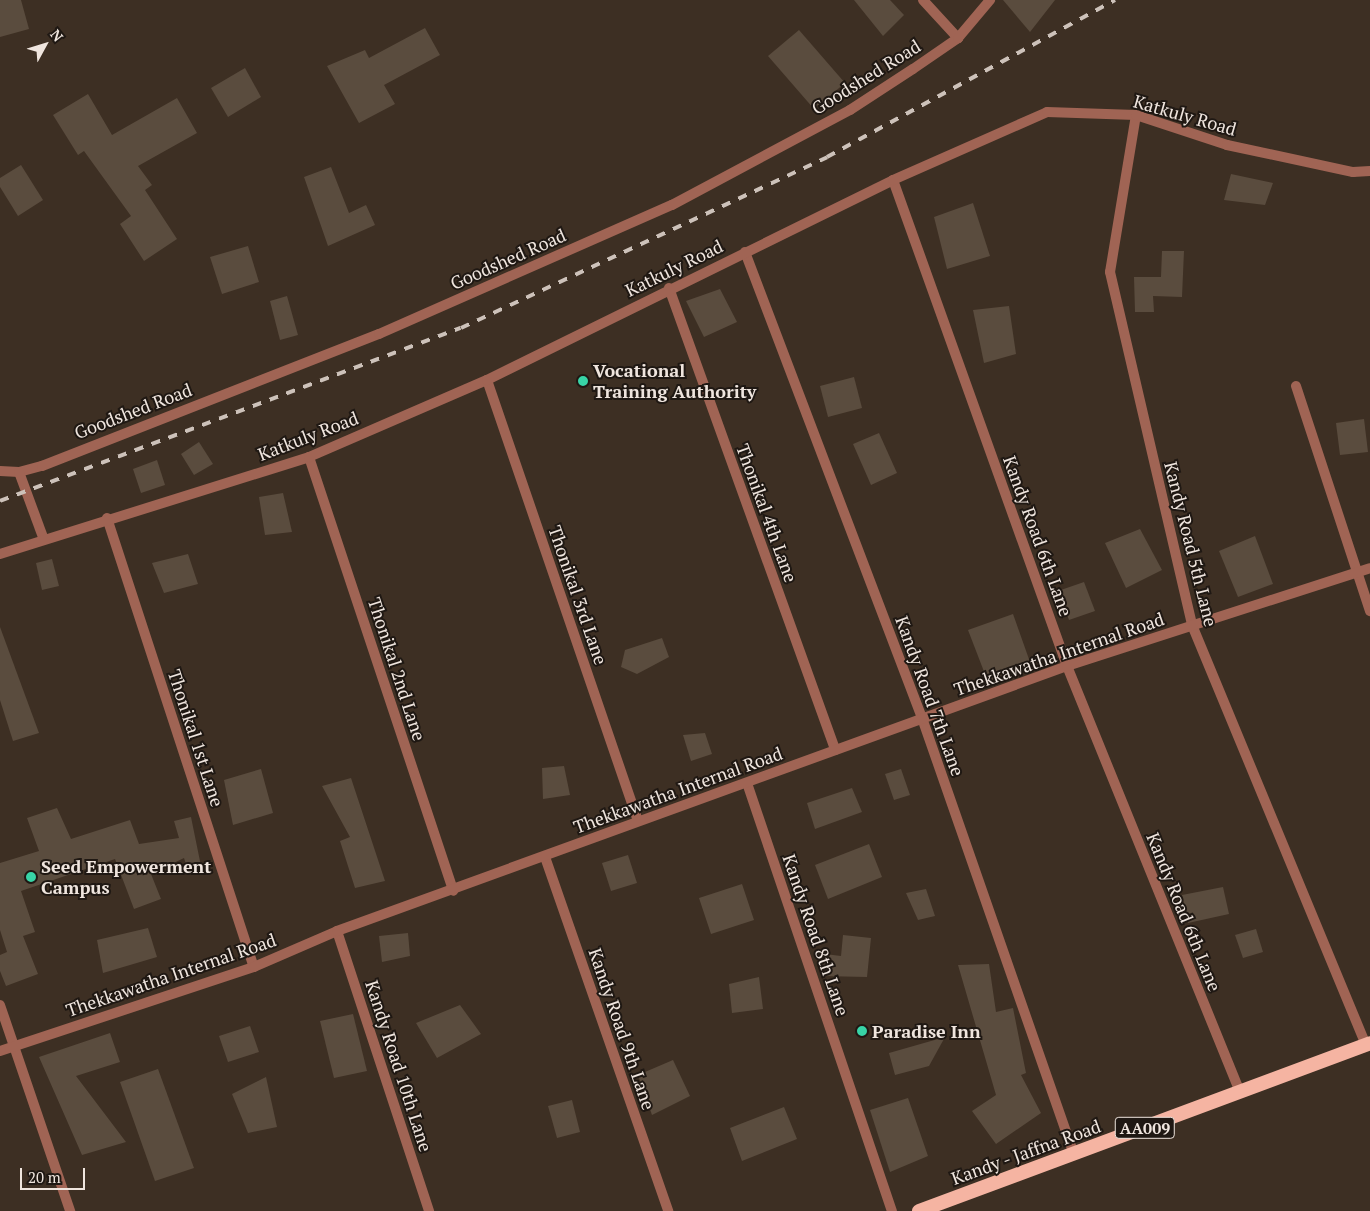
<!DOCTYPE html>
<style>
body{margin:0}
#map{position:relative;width:1370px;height:1211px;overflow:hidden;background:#3d2f23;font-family:"PT Serif",serif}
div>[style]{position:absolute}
.building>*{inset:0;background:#5a4c3e}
.minor>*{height:10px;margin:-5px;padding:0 5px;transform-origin:5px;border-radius:5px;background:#a06454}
.trunk>*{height:14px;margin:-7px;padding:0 7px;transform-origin:7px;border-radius:7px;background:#f5b4a2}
.rail>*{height:4px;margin-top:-2px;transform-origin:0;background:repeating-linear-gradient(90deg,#cdc2ba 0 9px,transparent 0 18px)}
.dots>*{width:14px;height:14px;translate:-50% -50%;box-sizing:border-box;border:2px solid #1f1813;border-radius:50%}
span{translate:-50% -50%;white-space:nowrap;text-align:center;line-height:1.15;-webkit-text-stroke:4px #1f1813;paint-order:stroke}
.shield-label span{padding:1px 4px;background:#1f1813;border:1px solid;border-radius:4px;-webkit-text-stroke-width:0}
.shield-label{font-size:16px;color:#efe5de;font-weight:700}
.street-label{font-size:18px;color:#efe5de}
.poi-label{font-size:18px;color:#efe5de;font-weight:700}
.left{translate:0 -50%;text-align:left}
.north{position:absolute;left:20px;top:20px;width:50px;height:50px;-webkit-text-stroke:4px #1f1813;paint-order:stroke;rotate:51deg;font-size:14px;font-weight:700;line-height:20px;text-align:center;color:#efe5de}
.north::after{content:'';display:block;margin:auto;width:18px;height:22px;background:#efe5de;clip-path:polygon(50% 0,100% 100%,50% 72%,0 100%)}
.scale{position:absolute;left:20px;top:1168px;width:65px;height:22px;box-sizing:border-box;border:2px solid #efe5de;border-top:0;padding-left:6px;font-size:15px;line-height:18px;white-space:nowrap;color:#efe5de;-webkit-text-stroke:4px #1f1813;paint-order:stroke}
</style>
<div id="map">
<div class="building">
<div style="clip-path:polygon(0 0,21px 0,29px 29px,0 37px)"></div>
<div style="clip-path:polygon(854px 0,890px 0,904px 15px,883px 36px)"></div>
<div style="clip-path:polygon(1003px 0,1055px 0,1030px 32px)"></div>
<div style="clip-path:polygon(425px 28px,440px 55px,384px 85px,395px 104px,359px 123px,327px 66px,365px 50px,369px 58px)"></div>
<div style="clip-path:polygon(799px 30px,845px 83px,814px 109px,768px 56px)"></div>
<div style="clip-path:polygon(245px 68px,261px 97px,228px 117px,211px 88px)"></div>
<div style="clip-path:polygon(88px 94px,112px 135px,177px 98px,197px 133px,138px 166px,152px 185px,145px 190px,177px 239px,144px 261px,120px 224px,131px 216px,84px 151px,78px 155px,53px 115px)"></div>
<div style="clip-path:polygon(21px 165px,43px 200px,18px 216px,0 187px,0 178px)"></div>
<div style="clip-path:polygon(331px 167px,349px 213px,366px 205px,375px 225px,328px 246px,304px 177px)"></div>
<div style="clip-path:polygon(1231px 174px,1273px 183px,1265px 205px,1224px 200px)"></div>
<div style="clip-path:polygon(973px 203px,990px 256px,947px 269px,934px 217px)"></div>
<div style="clip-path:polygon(248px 246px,259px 282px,222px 294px,210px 257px)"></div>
<div style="clip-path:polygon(1162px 251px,1184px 251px,1182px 297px,1153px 296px,1154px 312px,1135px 312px,1134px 277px,1161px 277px)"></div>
<div style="clip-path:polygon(720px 289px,737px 322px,704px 337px,686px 301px)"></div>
<div style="clip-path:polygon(287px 296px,298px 335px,280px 340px,270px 301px)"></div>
<div style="clip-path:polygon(1009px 306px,1016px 354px,984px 363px,973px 310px)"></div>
<div style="clip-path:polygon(854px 377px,862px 408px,828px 417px,820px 386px)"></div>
<div style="clip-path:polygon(1364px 419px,1368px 452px,1340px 455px,1336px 423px)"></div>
<div style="clip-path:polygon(879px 433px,897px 473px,871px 485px,853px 444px)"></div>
<div style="clip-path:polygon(199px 442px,213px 464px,194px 475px,181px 454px)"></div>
<div style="clip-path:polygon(157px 460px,165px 485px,141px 493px,133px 469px)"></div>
<div style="clip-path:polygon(283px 493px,292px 532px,265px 535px,259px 497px)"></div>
<div style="clip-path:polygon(1140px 529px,1162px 570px,1126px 588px,1105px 543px)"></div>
<div style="clip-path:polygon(1255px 536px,1273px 584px,1238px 597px,1219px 551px)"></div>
<div style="clip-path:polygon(188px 554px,198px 584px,164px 593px,152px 563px)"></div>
<div style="clip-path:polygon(52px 559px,59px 586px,42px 590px,36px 563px)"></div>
<div style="clip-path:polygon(1084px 582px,1095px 611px,1069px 620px,1058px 591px)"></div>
<div style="clip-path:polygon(1013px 614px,1030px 662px,988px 682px,968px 630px)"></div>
<div style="clip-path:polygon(0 627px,39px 733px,13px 741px,0 700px)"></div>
<div style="clip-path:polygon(662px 638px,669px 657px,637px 674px,621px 667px,625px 650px)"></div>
<div style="clip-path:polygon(705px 733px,712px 754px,691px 761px,683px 735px)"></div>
<div style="clip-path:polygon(564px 766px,570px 795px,543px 799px,542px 768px)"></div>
<div style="clip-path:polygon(261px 769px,273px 813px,233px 825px,224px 780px)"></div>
<div style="clip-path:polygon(901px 769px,910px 795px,894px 800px,885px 774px)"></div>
<div style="clip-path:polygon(351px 778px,385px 881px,355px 888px,340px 841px,350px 837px,322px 786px)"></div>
<div style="clip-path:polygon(852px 788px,862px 812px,815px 829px,807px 803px)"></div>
<div style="clip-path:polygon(57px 808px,71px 839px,130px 820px,139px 844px,179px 838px,174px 821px,191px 817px,202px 871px,189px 874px,184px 858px,151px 874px,161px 899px,134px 909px,115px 859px,21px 891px,35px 932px,23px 936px,38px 974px,6px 986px,0 971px,0 955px,7px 952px,0 930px,0 863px,39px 851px,27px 818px)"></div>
<div style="clip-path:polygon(869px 844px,882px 877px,828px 899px,815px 865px)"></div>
<div style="clip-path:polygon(628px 855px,637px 883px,611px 891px,602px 863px)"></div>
<div style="clip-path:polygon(742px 884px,754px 920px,711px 934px,699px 898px)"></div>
<div style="clip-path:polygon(1223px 887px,1229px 914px,1188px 923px,1182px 895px)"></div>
<div style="clip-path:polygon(926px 889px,935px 916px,918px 920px,906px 893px)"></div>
<div style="clip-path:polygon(148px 928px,157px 957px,103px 973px,97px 940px)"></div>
<div style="clip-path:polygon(1256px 929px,1263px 952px,1243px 958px,1235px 935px)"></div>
<div style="clip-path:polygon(408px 933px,410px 956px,382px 962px,379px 936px)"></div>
<div style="clip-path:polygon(843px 935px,871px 938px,867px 977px,822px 976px,825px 954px,841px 956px)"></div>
<div style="clip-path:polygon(989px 964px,996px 1012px,1013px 1008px,1026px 1073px,1021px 1075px,1041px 1113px,996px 1144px,972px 1111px,996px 1095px,958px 965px)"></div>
<div style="clip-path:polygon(759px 977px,763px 1009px,732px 1013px,729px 984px)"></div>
<div style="clip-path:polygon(460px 1005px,481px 1034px,437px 1058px,416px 1023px)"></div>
<div style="clip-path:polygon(353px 1014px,367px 1071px,334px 1078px,320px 1021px)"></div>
<div style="clip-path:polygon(250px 1026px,259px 1052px,228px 1062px,219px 1036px)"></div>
<div style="clip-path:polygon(110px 1033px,120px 1062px,76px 1076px,126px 1142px,82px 1155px,39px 1057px)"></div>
<div style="clip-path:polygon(945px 1037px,929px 1066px,895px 1075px,889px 1053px)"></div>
<div style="clip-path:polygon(673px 1060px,690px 1096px,652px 1115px,638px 1075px)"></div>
<div style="clip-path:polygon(158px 1069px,194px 1168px,155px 1181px,120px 1082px)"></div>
<div style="clip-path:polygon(266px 1077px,277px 1127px,248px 1133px,232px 1094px)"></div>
<div style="clip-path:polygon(908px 1098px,928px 1156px,890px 1172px,870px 1110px)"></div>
<div style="clip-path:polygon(572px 1100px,580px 1132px,557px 1138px,548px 1106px)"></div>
<div style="clip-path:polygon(784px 1107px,797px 1139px,742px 1161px,730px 1128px)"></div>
</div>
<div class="minor">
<div style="left:923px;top:0;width:52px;rotate:47.4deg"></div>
<div style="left:1136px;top:115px;width:159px;rotate:99.4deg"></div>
<div style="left:1110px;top:272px;width:362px;rotate:76.9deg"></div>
<div style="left:1192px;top:625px;width:455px;rotate:67.5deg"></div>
<div style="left:893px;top:180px;width:516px;rotate:70.3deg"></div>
<div style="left:1067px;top:666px;width:461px;rotate:67.9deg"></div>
<div style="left:745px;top:252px;width:498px;rotate:69.2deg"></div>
<div style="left:922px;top:718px;width:462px;rotate:70.8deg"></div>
<div style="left:669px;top:288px;width:491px;rotate:70.2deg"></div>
<div style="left:487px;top:380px;width:466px;rotate:71.1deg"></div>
<div style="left:1296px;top:386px;width:237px;rotate:71.8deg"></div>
<div style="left:309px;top:457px;width:457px;rotate:71.6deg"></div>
<div style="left:0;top:471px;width:19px;rotate:3deg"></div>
<div style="left:19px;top:472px;width:24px;rotate:-15deg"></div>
<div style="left:42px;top:466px;width:362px;rotate:-21.4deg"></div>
<div style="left:379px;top:334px;width:320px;rotate:-23.8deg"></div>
<div style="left:672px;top:205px;width:202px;rotate:-28.1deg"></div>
<div style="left:850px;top:110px;width:75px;rotate:-33.1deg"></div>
<div style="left:913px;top:69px;width:55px;rotate:-34.6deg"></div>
<div style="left:958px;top:38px;width:50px;rotate:-49.9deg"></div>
<div style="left:19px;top:472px;width:72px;rotate:69.8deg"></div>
<div style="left:107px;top:518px;width:472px;rotate:71.9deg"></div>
<div style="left:0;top:554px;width:324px;rotate:-17.4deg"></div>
<div style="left:309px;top:457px;width:194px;rotate:-23.4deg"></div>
<div style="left:487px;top:380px;width:453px;rotate:-26.2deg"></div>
<div style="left:893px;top:180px;width:168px;rotate:-23.8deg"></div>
<div style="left:1047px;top:112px;width:89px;rotate:1.9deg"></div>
<div style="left:1136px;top:115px;width:96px;rotate:18.2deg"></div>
<div style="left:1227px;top:145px;width:129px;rotate:12.1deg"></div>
<div style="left:1353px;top:172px;width:17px;rotate:-3deg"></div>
<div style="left:747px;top:783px;width:452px;rotate:71.3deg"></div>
<div style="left:545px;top:857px;width:375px;rotate:70.8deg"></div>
<div style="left:337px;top:931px;width:295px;rotate:71.8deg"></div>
<div style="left:0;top:1005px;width:218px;rotate:71.2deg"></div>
<div style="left:0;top:1051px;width:268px;rotate:-18.3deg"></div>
<div style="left:254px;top:967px;width:90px;rotate:-23.4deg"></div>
<div style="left:337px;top:931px;width:777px;rotate:-19.95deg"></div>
<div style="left:1067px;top:666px;width:318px;rotate:-17.9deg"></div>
</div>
<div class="trunk">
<div style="left:919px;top:1211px;width:481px;rotate:-20.4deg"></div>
</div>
<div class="rail">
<div style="left:0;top:501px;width:492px;rotate:-20.6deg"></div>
<div style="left:461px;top:328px;width:404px;rotate:-25deg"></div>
<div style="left:827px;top:157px;width:328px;rotate:-28.6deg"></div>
</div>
<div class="dots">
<div style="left:583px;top:381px;background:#38d4a6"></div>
<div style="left:31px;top:877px;background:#38d4a6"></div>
<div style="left:862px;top:1031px;background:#38d4a6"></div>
</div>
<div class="shield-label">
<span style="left:1145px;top:1128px">AA009</span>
</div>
<div class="street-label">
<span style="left:866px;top:77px;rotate:-32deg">Goodshed Road</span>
<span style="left:1185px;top:115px;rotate:16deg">Katkuly Road</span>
<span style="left:508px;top:259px;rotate:-24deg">Goodshed Road</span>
<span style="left:674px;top:268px;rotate:-26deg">Katkuly Road</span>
<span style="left:133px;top:411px;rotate:-21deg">Goodshed Road</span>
<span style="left:308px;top:436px;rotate:-21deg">Katkuly Road</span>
<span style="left:767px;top:513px;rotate:70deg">Thonikal 4th Lane</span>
<span style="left:1038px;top:536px;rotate:70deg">Kandy Road 6th Lane</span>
<span style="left:1191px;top:544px;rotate:76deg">Kandy Road 5th Lane</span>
<span style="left:578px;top:595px;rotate:71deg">Thonikal 3rd Lane</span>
<span style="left:1059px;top:654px;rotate:-19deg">Thekkawatha Internal Road</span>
<span style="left:397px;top:669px;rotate:72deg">Thonikal 2nd Lane</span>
<span style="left:930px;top:696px;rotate:70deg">Kandy Road 7th Lane</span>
<span style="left:196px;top:738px;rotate:72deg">Thonikal 1st Lane</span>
<span style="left:678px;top:790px;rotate:-20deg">Thekkawatha Internal Road</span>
<span style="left:1184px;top:912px;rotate:68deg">Kandy Road 6th Lane</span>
<span style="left:816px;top:935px;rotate:71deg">Kandy Road 8th Lane</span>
<span style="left:171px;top:975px;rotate:-19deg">Thekkawatha Internal Road</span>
<span style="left:622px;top:1029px;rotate:71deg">Kandy Road 9th Lane</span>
<span style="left:399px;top:1066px;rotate:72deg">Kandy Road 10th Lane</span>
<span style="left:1026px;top:1152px;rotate:-20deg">Kandy - Jaffna Road</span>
</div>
<div class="poi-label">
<span class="left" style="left:593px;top:381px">Vocational<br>Training Authority</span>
<span class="left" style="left:41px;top:877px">Seed Empowerment<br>Campus</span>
<span class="left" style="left:872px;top:1031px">Paradise Inn</span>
</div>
<div class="north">N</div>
<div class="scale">20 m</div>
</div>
